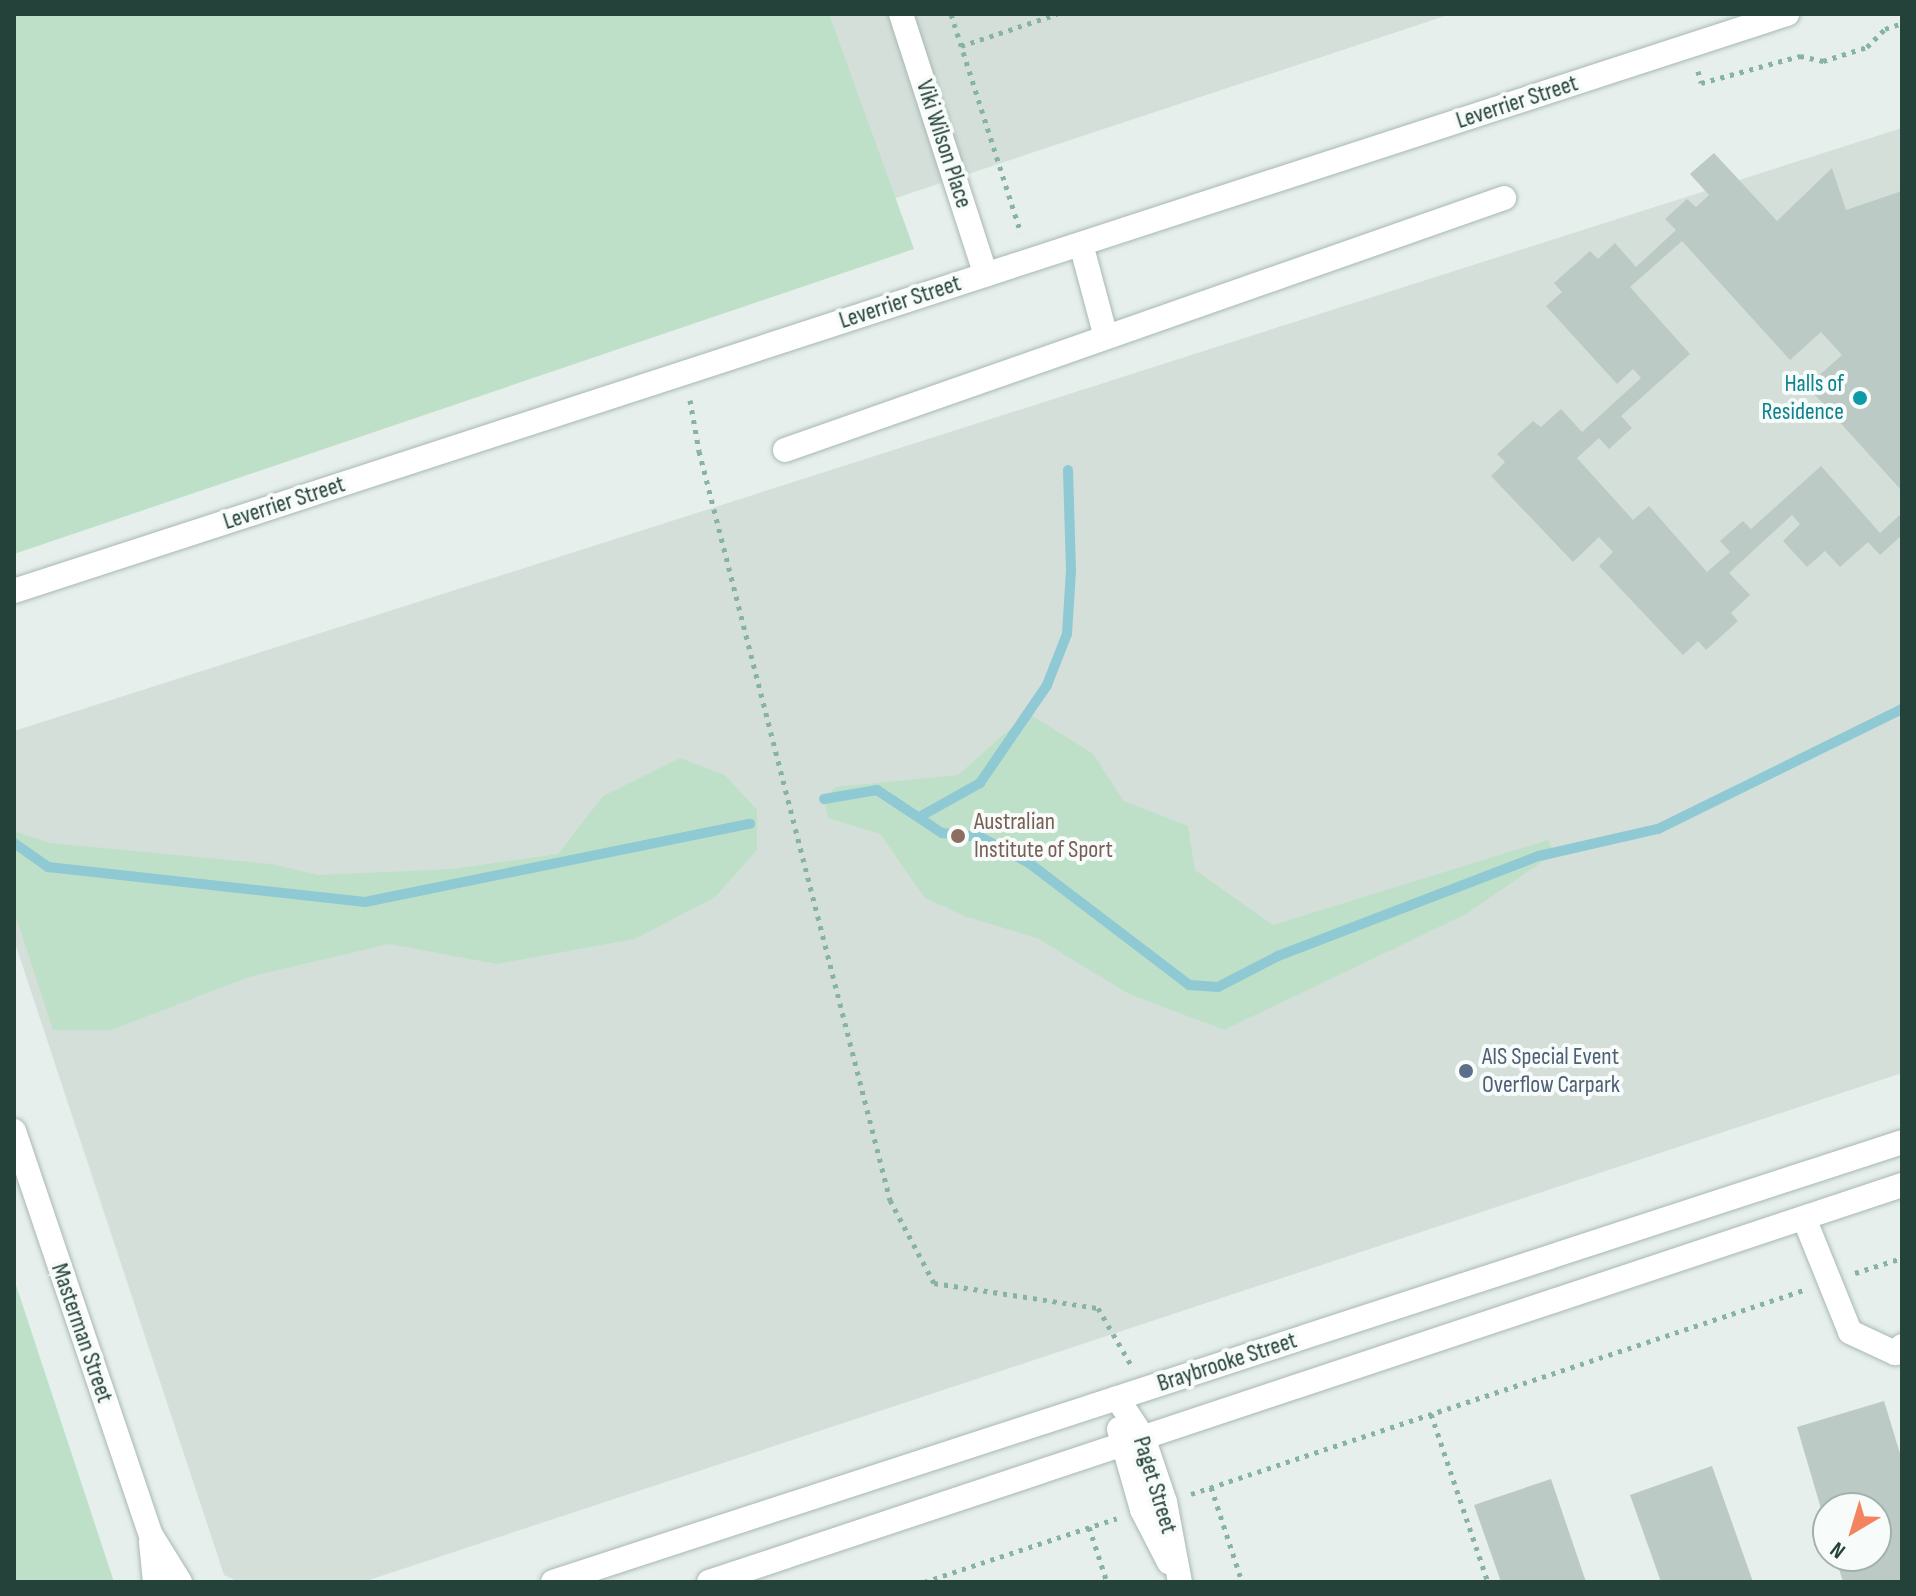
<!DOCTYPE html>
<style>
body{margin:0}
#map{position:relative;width:1916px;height:1596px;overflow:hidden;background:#e6efeb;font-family:"Sofia Sans Condensed",sans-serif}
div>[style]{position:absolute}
.built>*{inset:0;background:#d4dfda}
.green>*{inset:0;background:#bfe0c8}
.stream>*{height:10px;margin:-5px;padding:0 5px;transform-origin:5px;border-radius:5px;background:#8ec9d4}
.building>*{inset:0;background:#bbcac4}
.path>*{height:5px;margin-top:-2.5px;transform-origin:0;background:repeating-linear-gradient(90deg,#86b3a5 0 4px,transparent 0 10px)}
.roads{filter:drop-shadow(0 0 2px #a8b8b2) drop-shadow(0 0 2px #a8b8b2)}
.minor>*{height:24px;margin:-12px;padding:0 12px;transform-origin:12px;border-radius:12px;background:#fff}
.dots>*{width:22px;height:22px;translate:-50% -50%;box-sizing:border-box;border:4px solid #f7fbf9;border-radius:50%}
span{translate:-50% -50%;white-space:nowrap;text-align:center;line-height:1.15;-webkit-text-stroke:8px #f7fbf9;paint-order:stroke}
.street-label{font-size:24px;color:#24423a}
.culture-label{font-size:24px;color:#0d838f}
.right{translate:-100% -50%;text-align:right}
.education-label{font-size:24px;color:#785e54}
.left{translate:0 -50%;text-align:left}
.service-label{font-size:24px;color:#4e5e75}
.frame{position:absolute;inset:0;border:16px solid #24423a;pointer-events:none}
.north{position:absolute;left:1812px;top:1492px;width:80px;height:80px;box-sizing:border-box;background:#f7fbf9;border:2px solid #a3b1ad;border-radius:50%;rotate:218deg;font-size:22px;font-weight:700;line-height:32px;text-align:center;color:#24423a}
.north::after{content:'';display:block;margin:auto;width:28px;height:36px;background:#f4845f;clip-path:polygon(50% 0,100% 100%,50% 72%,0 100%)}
</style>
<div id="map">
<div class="built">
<div style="clip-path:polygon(14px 14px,1451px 14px,14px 490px)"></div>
<div style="clip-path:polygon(1902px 128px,1902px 1073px,363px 1582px,239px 1582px,224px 1575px,14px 940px,14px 731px)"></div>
</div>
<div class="green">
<div style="clip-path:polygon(14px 14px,829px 14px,914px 249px,14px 554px)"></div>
<div style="clip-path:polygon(1028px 713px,1093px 754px,1124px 801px,1188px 826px,1195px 870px,1273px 925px,1548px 840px,1555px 853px,1466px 914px,1224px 1030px,1129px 994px,1037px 938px,967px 917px,925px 898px,880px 834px,828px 818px,824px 799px,835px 787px,958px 775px)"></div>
<div style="clip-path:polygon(680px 758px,725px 775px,757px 810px,757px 850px,715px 897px,635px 939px,497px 964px,389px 944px,249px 977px,111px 1030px,53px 1030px,14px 911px,14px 831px,50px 843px,271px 864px,319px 875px,452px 869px,558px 854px,603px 796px)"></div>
<div style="clip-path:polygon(14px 1279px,114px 1582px,14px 1582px)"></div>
</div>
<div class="stream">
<div style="left:824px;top:799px;width:54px;rotate:-9.6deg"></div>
<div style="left:877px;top:790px;width:78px;rotate:33.5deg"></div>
<div style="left:942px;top:833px;width:38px;rotate:6deg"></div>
<div style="left:980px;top:837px;width:55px;rotate:28deg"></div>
<div style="left:1029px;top:863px;width:201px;rotate:37.3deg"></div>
<div style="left:1189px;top:985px;width:29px;rotate:4deg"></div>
<div style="left:1218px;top:987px;width:68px;rotate:-27.3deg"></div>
<div style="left:1278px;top:956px;width:280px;rotate:-21deg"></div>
<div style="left:1539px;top:856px;width:122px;rotate:-12.8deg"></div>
<div style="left:1658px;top:829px;width:272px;rotate:-26.2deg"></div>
<div style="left:921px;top:816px;width:68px;rotate:-29.2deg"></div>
<div style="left:980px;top:783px;width:119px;rotate:-55.6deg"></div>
<div style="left:1047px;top:685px;width:55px;rotate:-68.6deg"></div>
<div style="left:1067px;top:634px;width:63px;rotate:-86.4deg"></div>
<div style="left:1071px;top:571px;width:101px;rotate:-91.7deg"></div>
<div style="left:14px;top:843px;width:42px;rotate:35.2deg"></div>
<div style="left:48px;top:867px;width:319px;rotate:6.3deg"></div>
<div style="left:365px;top:902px;width:393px;rotate:-11.5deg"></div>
</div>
<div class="building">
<div style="clip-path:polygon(1714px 153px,1777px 221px,1832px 168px,1846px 210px,1902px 191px,1902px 491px,1807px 386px,1842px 355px,1821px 332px,1790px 360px,1682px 241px,1630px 287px,1690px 354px,1621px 416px,1632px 428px,1609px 449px,1599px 438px,1577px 458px,1633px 520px,1649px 506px,1707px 572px,1730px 552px,1720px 541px,1743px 521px,1751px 529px,1821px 466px,1880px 533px,1902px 513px,1902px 535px,1880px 555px,1868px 542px,1840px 567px,1825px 551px,1807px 567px,1783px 541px,1800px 524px,1792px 515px,1729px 573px,1750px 595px,1731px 613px,1738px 621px,1706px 650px,1698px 641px,1683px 655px,1599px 566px,1613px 552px,1599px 537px,1573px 562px,1491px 476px,1505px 462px,1497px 454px,1533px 421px,1541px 427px,1561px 409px,1582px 432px,1641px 378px,1633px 369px,1617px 384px,1546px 306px,1562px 292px,1554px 283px,1590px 251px,1598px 259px,1615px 243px,1636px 267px,1676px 230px,1665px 219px,1687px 199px,1696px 207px,1709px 195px,1690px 174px)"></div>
<div style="clip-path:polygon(1884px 1401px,1902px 1460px,1902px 1582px,1843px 1582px,1835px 1556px,1876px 1556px,1876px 1508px,1828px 1508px,1827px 1529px,1797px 1427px)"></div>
<div style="clip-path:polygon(1712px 1466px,1753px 1582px,1661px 1582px,1630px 1495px)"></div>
<div style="clip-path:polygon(1551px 1479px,1586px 1582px,1501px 1582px,1474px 1505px)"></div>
</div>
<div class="path">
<div style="left:951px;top:14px;width:230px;rotate:72.3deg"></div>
<div style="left:961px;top:46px;width:101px;rotate:-18.4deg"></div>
<div style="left:1698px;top:71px;width:12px;rotate:76deg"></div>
<div style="left:1701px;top:83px;width:103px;rotate:-15.3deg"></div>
<div style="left:1800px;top:56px;width:24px;rotate:12deg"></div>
<div style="left:1823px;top:61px;width:46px;rotate:-17.7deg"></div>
<div style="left:1867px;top:47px;width:25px;rotate:-45deg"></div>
<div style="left:1885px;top:29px;width:18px;rotate:-19deg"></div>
<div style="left:690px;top:400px;width:52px;rotate:80deg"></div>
<div style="left:699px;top:451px;width:773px;rotate:75.69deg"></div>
<div style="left:890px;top:1200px;width:94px;rotate:62.1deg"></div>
<div style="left:934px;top:1283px;width:166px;rotate:8.7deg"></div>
<div style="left:1098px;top:1308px;width:66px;rotate:59.9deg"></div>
<div style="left:1855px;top:1273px;width:49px;rotate:-17.7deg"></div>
<div style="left:1431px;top:1414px;width:177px;rotate:71.3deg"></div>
<div style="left:1211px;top:1487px;width:100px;rotate:71.9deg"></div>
<div style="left:1191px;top:1494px;width:646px;rotate:-18.41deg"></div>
<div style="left:1089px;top:1527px;width:58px;rotate:71.9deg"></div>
<div style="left:924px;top:1582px;width:203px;rotate:-18.3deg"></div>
</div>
<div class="roads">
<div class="minor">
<div style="left:901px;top:14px;width:274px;rotate:72deg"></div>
<div style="left:1081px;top:244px;width:96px;rotate:75deg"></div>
<div style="left:785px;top:450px;width:762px;rotate:-19.31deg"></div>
<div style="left:14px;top:591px;width:1865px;rotate:-18.03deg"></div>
<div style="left:14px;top:1131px;width:427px;rotate:71.3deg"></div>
<div style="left:151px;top:1535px;width:55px;rotate:58.3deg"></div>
<div style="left:1804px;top:1218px;width:123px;rotate:68deg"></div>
<div style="left:1850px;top:1332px;width:50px;rotate:25deg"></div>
<div style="left:1895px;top:1353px;width:10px;rotate:-45deg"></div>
<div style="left:1117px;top:1398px;width:47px;rotate:56.3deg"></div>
<div style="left:1143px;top:1437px;width:69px;rotate:71.3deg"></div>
<div style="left:1165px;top:1502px;width:81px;rotate:79.4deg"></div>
<div style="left:1119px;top:1429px;width:84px;rotate:74.1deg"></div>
<div style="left:1142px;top:1510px;width:59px;rotate:62.6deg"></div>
<div style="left:151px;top:1542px;width:40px;rotate:84.3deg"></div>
<div style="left:553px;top:1582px;width:1419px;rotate:-18.06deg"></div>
<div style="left:709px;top:1582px;width:1257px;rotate:-18.41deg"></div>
</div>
</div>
<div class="dots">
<div style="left:1860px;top:398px;background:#0f9aa8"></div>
<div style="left:958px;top:836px;background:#8d6e63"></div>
<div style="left:1466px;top:1071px;background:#5c6f8a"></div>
</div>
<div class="street-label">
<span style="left:1517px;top:102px;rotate:-18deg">Leverrier Street</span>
<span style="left:944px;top:144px;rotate:72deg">Viki Wilson Place</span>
<span style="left:900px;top:302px;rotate:-18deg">Leverrier Street</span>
<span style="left:284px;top:503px;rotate:-18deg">Leverrier Street</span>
<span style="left:82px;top:1333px;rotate:71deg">Masterman Street</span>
<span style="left:1227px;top:1362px;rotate:-18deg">Braybrooke Street</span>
<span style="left:1155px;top:1485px;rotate:73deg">Paget Street</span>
</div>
<div class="culture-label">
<span class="right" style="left:1844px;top:398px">Halls of<br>Residence</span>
</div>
<div class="education-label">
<span class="left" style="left:974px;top:836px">Australian<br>Institute of Sport</span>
</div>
<div class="service-label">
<span class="left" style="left:1482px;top:1071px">AIS Special Event<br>Overflow Carpark</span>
</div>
<div class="frame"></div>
<div class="north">N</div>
</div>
